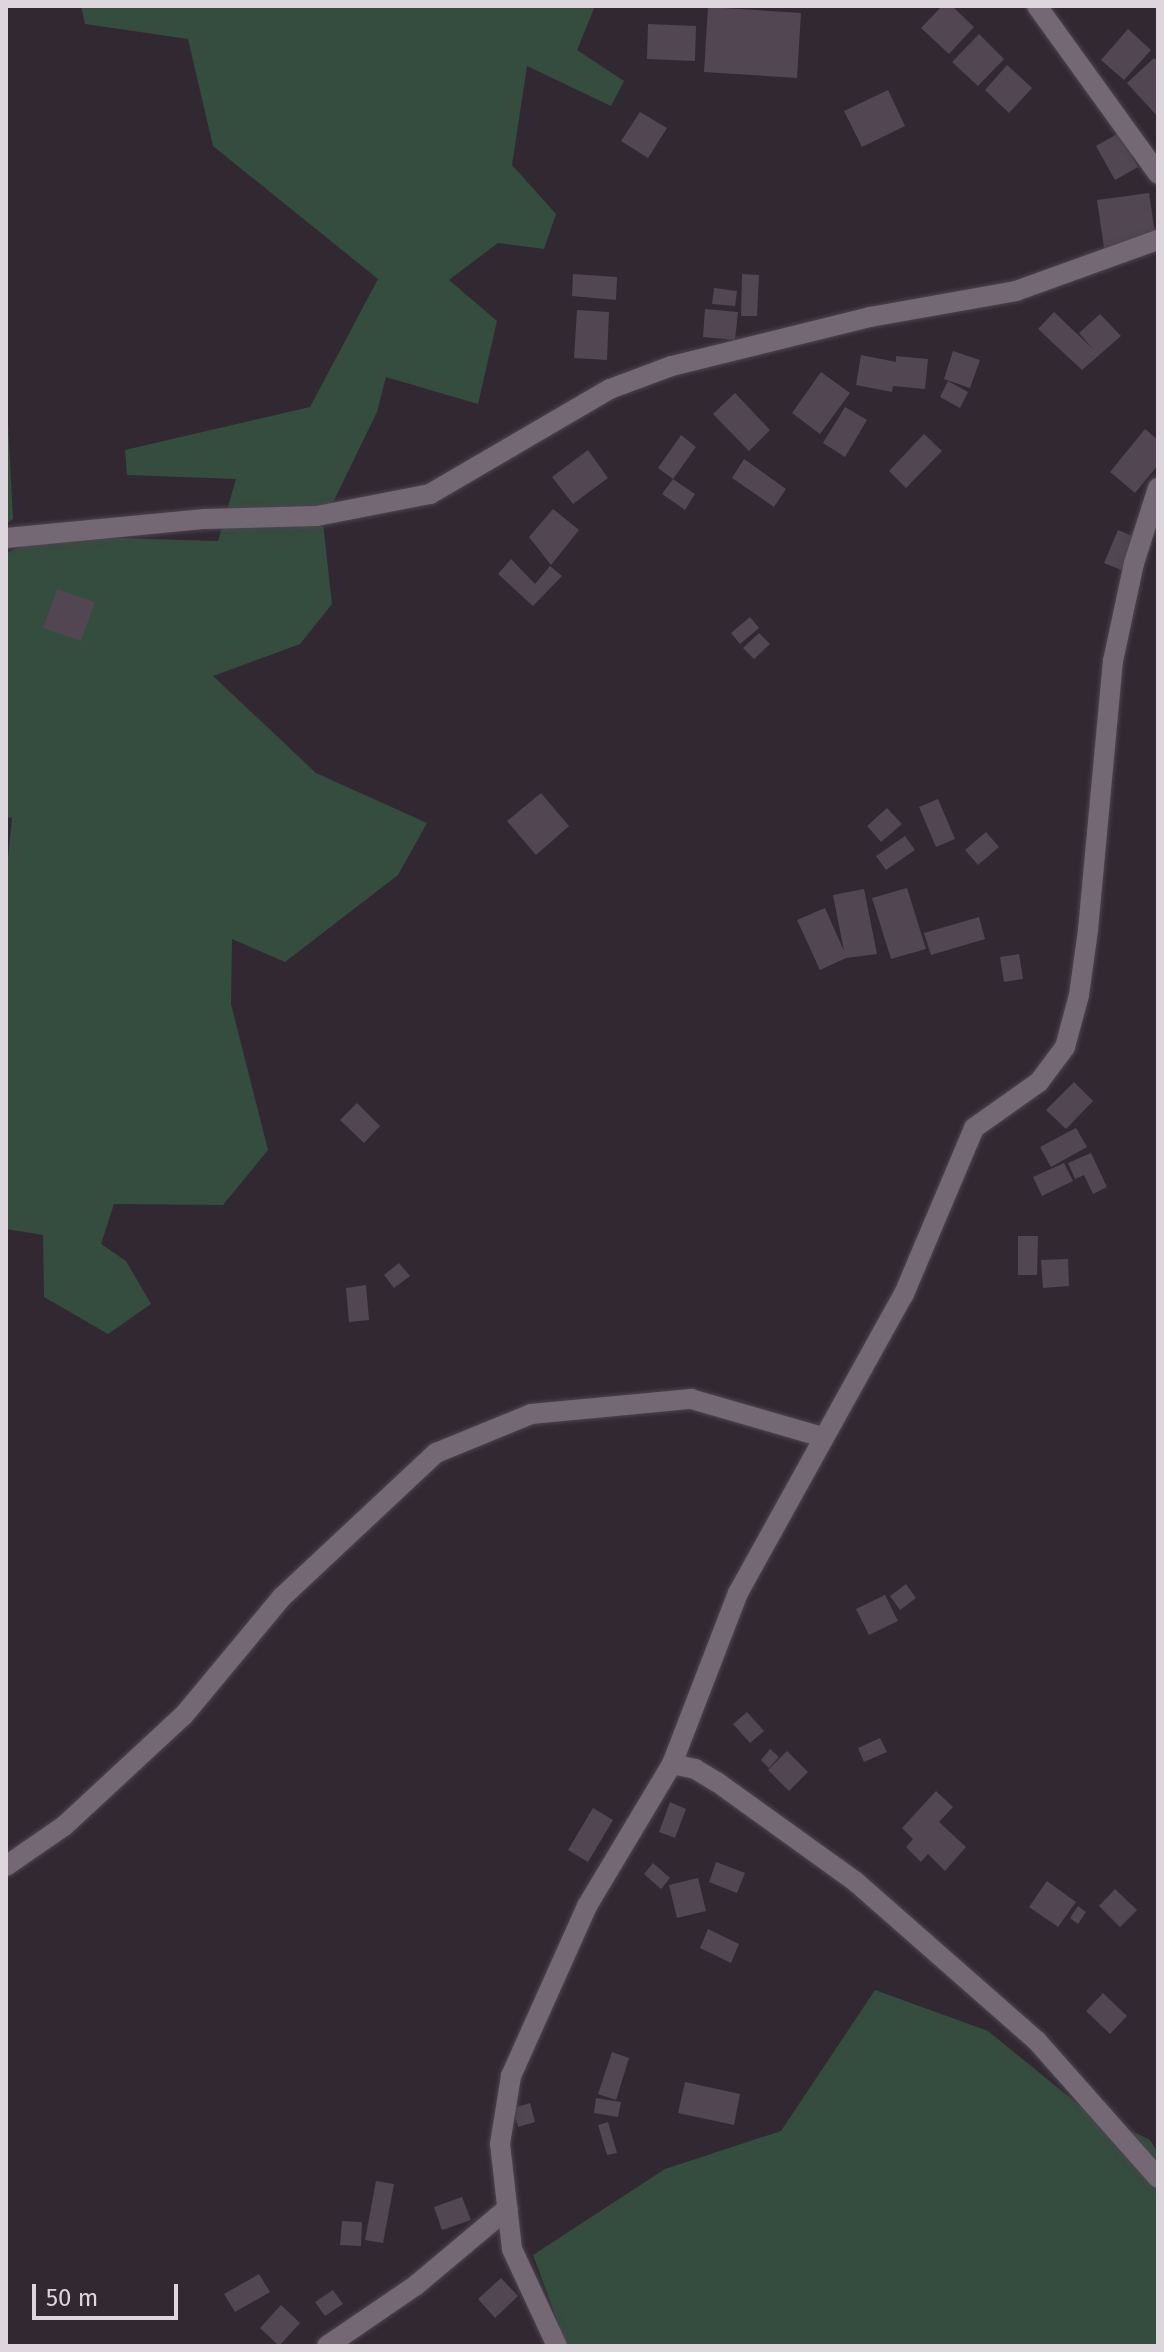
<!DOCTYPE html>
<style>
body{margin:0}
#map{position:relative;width:1164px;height:2352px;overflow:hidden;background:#322832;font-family:"Fira Sans",sans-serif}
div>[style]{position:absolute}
.green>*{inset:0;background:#344d3f}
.building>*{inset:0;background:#514651}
.roads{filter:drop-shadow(0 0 2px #4d444d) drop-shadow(0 0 2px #4d444d)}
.minor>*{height:20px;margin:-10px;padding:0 10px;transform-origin:10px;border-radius:10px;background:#736873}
span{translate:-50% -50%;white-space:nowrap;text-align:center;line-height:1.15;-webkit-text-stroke:7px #322832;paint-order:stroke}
.frame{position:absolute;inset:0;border:8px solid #ddd6dd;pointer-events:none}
.scale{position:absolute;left:32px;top:2284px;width:146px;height:36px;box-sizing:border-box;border:4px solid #ddd6dd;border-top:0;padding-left:10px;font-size:24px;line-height:28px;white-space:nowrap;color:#ddd6dd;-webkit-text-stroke:6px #322832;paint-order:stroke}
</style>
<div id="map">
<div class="green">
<div style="clip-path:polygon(81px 6px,595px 6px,577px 50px,624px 81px,611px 106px,527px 66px,512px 165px,556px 214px,544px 249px,498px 243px,449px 280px,497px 321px,478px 404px,386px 377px,377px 412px,323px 523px,332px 604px,300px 644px,213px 676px,316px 773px,427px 823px,398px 875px,285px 962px,232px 939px,231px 1004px,268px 1150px,223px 1205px,114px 1204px,101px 1244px,126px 1261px,151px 1304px,108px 1334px,44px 1297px,43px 1235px,6px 1229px,6px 878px,12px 818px,6px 817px,6px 553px,46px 536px,218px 541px,236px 479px,127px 475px,125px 450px,310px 407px,378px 279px,213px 146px,188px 39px,85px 24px)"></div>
<div style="clip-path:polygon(6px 384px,13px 519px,6px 524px)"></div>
<div style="clip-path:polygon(875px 1990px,988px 2031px,1079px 2105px,1150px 2140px,1158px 2153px,1158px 2346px,544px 2346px,559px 2325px,533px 2255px,665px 2169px,781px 2131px)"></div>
</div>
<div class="building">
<div style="clip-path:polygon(942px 6px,952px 6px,974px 27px,949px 54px,921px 28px)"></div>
<div style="clip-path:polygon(708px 7px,801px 13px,797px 78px,704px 72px)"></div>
<div style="clip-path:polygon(648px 24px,696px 26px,695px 61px,647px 59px)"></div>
<div style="clip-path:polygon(1128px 29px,1151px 50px,1124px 80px,1101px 60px)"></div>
<div style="clip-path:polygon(979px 34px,1004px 59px,978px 86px,952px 62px)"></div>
<div style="clip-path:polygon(1154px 58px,1158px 62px,1158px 117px,1127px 83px)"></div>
<div style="clip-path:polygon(1007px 65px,1032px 88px,1009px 113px,985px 90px)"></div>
<div style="clip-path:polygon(888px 90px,905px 126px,862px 147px,844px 111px)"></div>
<div style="clip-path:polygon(640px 112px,667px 128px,648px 158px,621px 141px)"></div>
<div style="clip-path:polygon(1119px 133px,1138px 167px,1115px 180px,1096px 146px)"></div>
<div style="clip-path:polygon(1149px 193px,1157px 247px,1105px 254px,1097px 200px)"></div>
<div style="clip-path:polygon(573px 274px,617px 277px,616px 300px,572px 296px)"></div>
<div style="clip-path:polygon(742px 274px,759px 275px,757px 316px,741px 316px)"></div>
<div style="clip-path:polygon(714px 288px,737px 291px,735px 306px,712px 304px)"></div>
<div style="clip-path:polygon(705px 309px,738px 312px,735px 340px,703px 337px)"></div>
<div style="clip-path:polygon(577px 310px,609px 312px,607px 360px,574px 358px)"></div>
<div style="clip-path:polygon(1054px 312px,1093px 349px,1079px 333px,1100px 314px,1121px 336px,1082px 370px,1038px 329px)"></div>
<div style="clip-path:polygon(953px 351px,980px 360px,970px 388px,944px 379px)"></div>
<div style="clip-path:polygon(861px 355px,896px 362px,896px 356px,928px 359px,925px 389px,893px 386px,892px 392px,856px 385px)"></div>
<div style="clip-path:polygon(821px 372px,850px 393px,820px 434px,792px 413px)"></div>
<div style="clip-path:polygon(948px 381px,968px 392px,960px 408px,940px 397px)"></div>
<div style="clip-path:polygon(735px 393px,770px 430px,749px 451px,713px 414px)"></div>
<div style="clip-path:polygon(845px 407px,867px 420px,845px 457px,823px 443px)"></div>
<div style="clip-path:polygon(1145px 429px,1158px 440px,1158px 465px,1135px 493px,1110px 472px)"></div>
<div style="clip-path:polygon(924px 434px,942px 451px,906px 488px,889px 471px)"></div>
<div style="clip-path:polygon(681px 435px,696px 447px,673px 479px,658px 468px)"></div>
<div style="clip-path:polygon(588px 450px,608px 478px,573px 504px,552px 477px)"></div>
<div style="clip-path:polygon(744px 459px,786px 489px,774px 507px,732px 478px)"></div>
<div style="clip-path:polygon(673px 479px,695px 494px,685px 510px,662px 494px)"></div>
<div style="clip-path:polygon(553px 509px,579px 530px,551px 565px,529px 537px)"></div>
<div style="clip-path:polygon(1118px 530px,1152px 544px,1139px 577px,1104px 563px)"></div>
<div style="clip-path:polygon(511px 559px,535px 584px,550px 566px,562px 576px,533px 606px,498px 574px)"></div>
<div style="clip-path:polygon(57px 589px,95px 602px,81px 641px,43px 628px)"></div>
<div style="clip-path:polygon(750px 617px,759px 628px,740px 644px,731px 633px)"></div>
<div style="clip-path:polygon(759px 633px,770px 644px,754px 659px,743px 648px)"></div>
<div style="clip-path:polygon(541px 793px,569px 826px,536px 855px,507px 821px)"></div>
<div style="clip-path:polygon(938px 799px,955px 839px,936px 847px,919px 807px)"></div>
<div style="clip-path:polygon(887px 808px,902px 824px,881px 842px,867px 826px)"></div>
<div style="clip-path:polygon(986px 832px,999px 847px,978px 865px,965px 850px)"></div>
<div style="clip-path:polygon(905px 836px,915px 850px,886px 870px,876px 856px)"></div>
<div style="clip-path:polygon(907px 888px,926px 949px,891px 959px,872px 898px)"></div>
<div style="clip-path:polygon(864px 889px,877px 954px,846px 958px,820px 970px,797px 920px,825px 908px,844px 951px,833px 895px)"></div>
<div style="clip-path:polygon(979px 917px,985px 939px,931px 955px,924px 933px)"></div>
<div style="clip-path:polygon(1019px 954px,1023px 979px,1004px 982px,1000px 957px)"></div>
<div style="clip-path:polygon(1074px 1082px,1093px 1101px,1066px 1129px,1046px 1110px)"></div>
<div style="clip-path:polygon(357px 1103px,380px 1126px,364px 1143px,340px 1120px)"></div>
<div style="clip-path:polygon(1076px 1128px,1087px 1147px,1051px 1167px,1040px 1147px)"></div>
<div style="clip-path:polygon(1091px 1153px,1107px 1187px,1093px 1194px,1084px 1175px,1075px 1179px,1068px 1163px)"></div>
<div style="clip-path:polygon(1064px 1163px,1073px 1181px,1042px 1196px,1033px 1177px)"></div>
<div style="clip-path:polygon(1018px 1236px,1038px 1236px,1037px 1275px,1018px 1275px)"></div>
<div style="clip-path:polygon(1068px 1259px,1069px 1286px,1043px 1288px,1041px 1260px)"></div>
<div style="clip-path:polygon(399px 1263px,410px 1276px,394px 1288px,384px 1275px)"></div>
<div style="clip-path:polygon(366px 1285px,369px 1320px,349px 1322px,346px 1288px)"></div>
<div style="clip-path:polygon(906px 1584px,916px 1598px,900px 1610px,890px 1596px)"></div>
<div style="clip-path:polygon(885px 1595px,898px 1621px,869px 1635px,856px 1609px)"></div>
<div style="clip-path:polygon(747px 1712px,764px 1731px,750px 1743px,733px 1724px)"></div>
<div style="clip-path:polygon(880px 1738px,887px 1752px,864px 1762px,858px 1748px)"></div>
<div style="clip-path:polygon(770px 1749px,779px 1757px,769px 1768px,761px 1760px)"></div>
<div style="clip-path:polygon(787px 1751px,808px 1772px,789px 1791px,768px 1770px)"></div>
<div style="clip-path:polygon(936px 1791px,953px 1807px,939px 1822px,966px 1847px,945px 1871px,928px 1854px,921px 1862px,906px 1847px,913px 1839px,902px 1828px)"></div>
<div style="clip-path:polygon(670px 1802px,686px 1809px,675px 1838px,659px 1832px)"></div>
<div style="clip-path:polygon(593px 1808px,613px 1820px,588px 1862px,568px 1850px)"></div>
<div style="clip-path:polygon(716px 1862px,745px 1873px,737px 1893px,709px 1882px)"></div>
<div style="clip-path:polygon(653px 1863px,670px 1878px,661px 1889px,644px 1874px)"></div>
<div style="clip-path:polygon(698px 1878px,706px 1911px,677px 1918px,669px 1885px)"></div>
<div style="clip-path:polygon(1047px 1881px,1076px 1902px,1058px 1927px,1029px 1907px)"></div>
<div style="clip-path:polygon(1115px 1889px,1137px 1910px,1120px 1927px,1099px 1906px)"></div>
<div style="clip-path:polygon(1078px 1906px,1086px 1912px,1078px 1924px,1070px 1918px)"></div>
<div style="clip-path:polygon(708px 1929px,739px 1944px,731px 1963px,700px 1948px)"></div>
<div style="clip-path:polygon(1103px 1993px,1127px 2016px,1110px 2034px,1086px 2011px)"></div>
<div style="clip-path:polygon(612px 2052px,629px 2058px,616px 2100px,598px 2094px)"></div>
<div style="clip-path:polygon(685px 2082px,740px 2094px,734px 2125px,678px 2113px)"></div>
<div style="clip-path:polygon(596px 2098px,621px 2102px,618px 2117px,594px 2113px)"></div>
<div style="clip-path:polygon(530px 2103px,535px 2122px,518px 2127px,513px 2108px)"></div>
<div style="clip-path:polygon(608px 2122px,617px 2153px,607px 2155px,598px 2125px)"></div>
<div style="clip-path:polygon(376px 2181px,394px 2184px,383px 2243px,365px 2240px)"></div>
<div style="clip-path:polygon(462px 2197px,471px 2220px,442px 2230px,434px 2207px)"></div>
<div style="clip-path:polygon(342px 2221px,362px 2222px,361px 2246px,340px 2245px)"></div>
<div style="clip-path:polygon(259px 2274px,270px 2292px,235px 2312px,224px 2294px)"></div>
<div style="clip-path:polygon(501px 2278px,518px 2296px,495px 2318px,478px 2299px)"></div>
<div style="clip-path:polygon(333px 2290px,343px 2304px,325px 2316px,315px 2302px)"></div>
<div style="clip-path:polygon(281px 2305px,300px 2323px,279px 2346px,260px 2328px)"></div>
</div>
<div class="roads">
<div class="minor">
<div style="left:1037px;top:6px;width:207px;rotate:54.2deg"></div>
<div style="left:6px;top:538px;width:200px;rotate:-5.5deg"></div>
<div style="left:205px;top:519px;width:112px;rotate:-1.5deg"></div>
<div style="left:317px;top:516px;width:115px;rotate:-11deg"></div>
<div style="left:430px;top:494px;width:208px;rotate:-30.3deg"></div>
<div style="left:610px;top:389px;width:66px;rotate:-20.4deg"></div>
<div style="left:672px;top:366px;width:204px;rotate:-13.9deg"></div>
<div style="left:870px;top:317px;width:148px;rotate:-10.1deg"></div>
<div style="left:1016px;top:291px;width:151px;rotate:-19.8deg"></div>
<div style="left:672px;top:1764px;width:24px;rotate:12deg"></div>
<div style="left:695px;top:1769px;width:26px;rotate:31deg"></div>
<div style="left:717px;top:1782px;width:171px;rotate:35.7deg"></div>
<div style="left:856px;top:1882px;width:241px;rotate:41.3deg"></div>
<div style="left:1037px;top:2041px;width:183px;rotate:48.5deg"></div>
<div style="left:6px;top:1866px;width:70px;rotate:-34.6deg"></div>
<div style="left:64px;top:1826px;width:163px;rotate:-42.8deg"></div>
<div style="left:184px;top:1715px;width:153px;rotate:-50.3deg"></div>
<div style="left:282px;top:1597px;width:211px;rotate:-43.1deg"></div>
<div style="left:436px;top:1453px;width:103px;rotate:-22.3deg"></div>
<div style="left:531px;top:1414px;width:161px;rotate:-5.4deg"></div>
<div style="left:691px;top:1399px;width:137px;rotate:16.1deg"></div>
<div style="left:327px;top:2346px;width:107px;rotate:-34.3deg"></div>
<div style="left:415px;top:2286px;width:121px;rotate:-40deg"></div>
<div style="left:557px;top:2346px;width:107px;rotate:-114.9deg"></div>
<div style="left:512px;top:2249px;width:106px;rotate:-96.5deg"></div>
<div style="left:500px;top:2144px;width:69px;rotate:-80.8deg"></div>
<div style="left:511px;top:2076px;width:186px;rotate:-65.9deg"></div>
<div style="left:587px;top:1906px;width:165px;rotate:-59.1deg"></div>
<div style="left:672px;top:1764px;width:183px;rotate:-68.9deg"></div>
<div style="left:738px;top:1593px;width:342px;rotate:-61deg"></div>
<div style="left:904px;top:1294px;width:180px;rotate:-67.1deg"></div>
<div style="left:974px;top:1128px;width:80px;rotate:-35.3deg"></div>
<div style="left:1039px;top:1082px;width:44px;rotate:-53.4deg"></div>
<div style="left:1065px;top:1047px;width:54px;rotate:-74.9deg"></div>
<div style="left:1079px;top:995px;width:66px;rotate:-82.1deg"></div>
<div style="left:1088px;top:930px;width:270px;rotate:-84.7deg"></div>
<div style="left:1113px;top:661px;width:100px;rotate:-77.9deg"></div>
<div style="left:1134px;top:563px;width:79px;rotate:-72.3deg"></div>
</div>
</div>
<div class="frame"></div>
<div class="scale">50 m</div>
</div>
